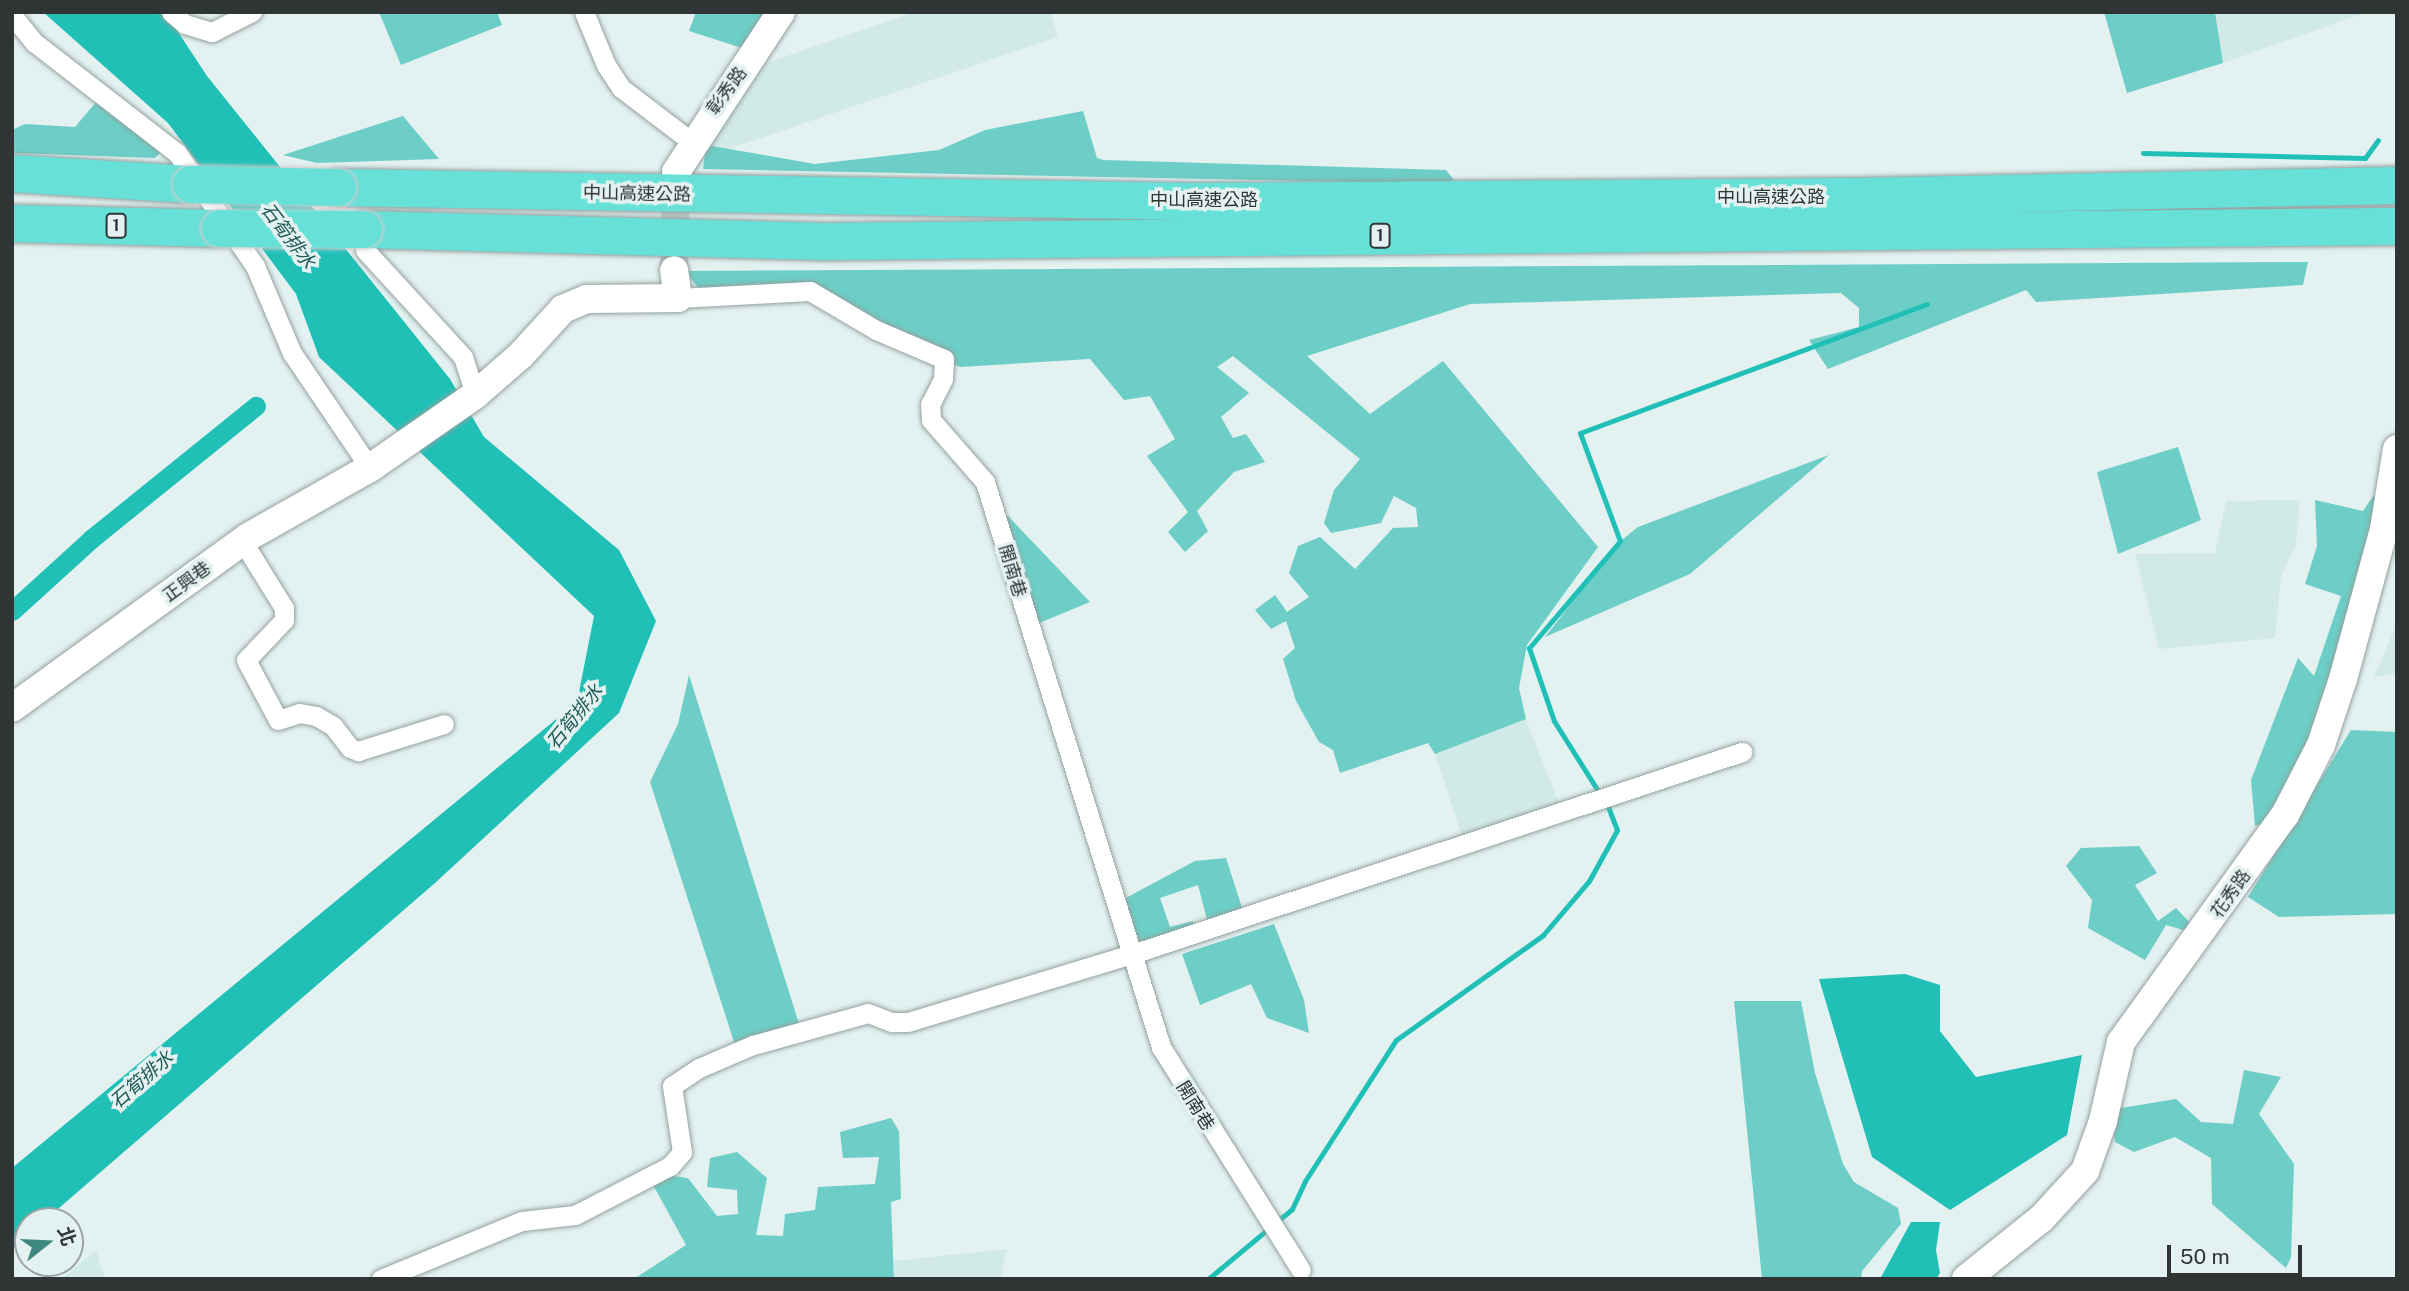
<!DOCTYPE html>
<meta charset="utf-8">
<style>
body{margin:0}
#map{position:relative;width:2409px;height:1291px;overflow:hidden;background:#e3f1f0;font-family:"Public Sans","Noto Sans TC",sans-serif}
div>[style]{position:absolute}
.built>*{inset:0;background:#d1eae7}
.green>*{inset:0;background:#6ccec6}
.water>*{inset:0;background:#20c0b7}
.stream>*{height:5px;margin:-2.5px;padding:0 2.5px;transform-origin:2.5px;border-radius:2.5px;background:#20c0b7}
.canal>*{height:19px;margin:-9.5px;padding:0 9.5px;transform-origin:9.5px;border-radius:9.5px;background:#20c0b7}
.secondary-tunnel>*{height:28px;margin-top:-14px;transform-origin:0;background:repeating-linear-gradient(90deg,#bfcbca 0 28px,transparent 0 42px)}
.roads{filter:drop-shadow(0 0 2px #94a1a0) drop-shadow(0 0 2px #94a1a0)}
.street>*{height:19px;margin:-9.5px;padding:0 9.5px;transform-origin:9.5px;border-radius:9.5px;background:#fff}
.secondary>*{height:28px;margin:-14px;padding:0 14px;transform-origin:14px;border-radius:14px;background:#fff}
.highway>*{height:37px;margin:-18.5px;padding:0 18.5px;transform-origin:18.5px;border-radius:18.5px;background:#67e1d8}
.bridges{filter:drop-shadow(0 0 2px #cdcece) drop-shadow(0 0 2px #cdcece)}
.highway-bridge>*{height:37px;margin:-18.5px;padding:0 18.5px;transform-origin:18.5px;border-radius:18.5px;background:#67e1d8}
span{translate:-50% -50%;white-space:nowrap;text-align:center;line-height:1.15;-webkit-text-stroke:7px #e3f1f0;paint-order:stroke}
.shield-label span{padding:2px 5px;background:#e3f1f0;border:2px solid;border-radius:5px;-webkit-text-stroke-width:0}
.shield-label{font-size:16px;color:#2f3434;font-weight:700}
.street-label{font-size:18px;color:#2f3434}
.water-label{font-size:19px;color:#1e5955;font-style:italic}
.frame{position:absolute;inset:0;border:14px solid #2f3434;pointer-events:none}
.north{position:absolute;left:14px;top:1207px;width:70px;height:70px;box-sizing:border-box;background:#e3f1f0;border:2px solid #9ba5a5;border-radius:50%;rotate:72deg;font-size:19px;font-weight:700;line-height:28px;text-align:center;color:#2f3434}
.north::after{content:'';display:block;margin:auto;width:24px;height:32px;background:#3f8781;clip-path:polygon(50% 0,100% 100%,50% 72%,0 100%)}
.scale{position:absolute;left:2167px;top:1245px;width:135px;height:32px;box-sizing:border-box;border:4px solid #2f3434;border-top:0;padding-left:9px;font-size:21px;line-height:24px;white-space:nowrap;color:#2f3434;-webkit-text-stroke:5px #e3f1f0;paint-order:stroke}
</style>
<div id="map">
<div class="built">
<div style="clip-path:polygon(915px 12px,1050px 12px,1058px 37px,728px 149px,706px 145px,755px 67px)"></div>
<div style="clip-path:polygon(2215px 12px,2367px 12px,2223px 63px)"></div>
<div style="clip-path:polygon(2300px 500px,2296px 545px,2281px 576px,2275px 638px,2159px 649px,2135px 554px,2215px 553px,2226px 501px)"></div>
<div style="clip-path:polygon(2397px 624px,2397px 674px,2374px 677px)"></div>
<div style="clip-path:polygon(1526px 719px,1561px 809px,1464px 842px,1435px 754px)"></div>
<div style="clip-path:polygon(1007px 1249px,1000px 1279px,894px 1279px,894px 1261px)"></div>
<div style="clip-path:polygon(96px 1250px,105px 1279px,62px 1279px)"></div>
</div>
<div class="green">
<div style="clip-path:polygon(379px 12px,497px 12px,502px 25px,401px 65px)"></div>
<div style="clip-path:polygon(696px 12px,766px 12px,745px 49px,689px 31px)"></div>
<div style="clip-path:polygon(2104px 12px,2215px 12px,2223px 63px,2127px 93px)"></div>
<div style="clip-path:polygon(97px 101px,163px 150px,155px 158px,12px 153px,12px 130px,25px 124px,75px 127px)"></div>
<div style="clip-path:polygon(1083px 111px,1097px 158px,1103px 160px,1446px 170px,1457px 184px,703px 169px,706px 145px,815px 164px,939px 150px,985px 130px)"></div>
<div style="clip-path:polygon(403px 116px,439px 159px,317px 163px,283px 155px)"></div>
<div style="clip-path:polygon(2308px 262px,2303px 285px,2036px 302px,2026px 290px,1828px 369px,1809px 340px,1859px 327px,1859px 308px,1841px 293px,1470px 304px,1307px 356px,1370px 414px,1443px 361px,1598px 547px,1527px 645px,1519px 688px,1526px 719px,1435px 754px,1428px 743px,1340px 773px,1333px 750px,1319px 742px,1296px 701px,1283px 659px,1295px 648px,1286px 621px,1271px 629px,1255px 610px,1275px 595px,1287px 612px,1309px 597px,1289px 573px,1298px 546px,1320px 537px,1355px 569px,1393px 528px,1418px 527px,1416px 508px,1394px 496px,1381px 523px,1331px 533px,1324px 523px,1334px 490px,1360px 459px,1233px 356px,1217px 367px,1249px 393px,1221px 417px,1233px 438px,1246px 434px,1265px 462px,1234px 472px,1197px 511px,1208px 531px,1185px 552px,1168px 532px,1188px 512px,1147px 456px,1175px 439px,1150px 396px,1124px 400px,1090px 359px,960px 367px,902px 345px,807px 291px,701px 292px,685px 271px)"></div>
<div style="clip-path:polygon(2178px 447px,2201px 520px,2118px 554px,2097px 472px)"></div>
<div style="clip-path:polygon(1829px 455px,1690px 574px,1545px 637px,1618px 543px,1638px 527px)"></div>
<div style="clip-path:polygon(2374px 495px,2382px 503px,2345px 661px,2275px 819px,2255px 826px,2251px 780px,2298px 658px,2314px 676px,2341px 596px,2305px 584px,2317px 546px,2315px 500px,2363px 511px)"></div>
<div style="clip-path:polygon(1001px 515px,1008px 516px,1090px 602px,1032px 626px)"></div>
<div style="clip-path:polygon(689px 675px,801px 1030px,736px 1048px,650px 782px,678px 724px)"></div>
<div style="clip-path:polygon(2351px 730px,2397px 732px,2397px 914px,2279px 917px,2248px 897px)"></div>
<div style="clip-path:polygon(2139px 846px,2157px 873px,2135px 885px,2158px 921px,2176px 908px,2193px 926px,2183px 930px,2166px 925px,2145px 960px,2088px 928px,2092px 900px,2066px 866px,2081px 848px)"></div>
<div style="clip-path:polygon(1226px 858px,1245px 917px,1209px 927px,1198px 885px,1160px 898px,1170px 927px,1193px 921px,1197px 931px,1136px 943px,1122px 900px,1195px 861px)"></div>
<div style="clip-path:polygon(1274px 924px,1304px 1000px,1309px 1033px,1267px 1018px,1251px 984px,1200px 1005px,1182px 954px)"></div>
<div style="clip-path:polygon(1734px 1001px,1801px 1001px,1815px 1073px,1843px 1164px,1854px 1182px,1898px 1208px,1901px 1224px,1862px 1271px,1861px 1279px,1762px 1279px)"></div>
<div style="clip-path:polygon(2244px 1070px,2281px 1077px,2259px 1114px,2294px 1164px,2291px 1257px,2286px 1268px,2212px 1204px,2211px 1158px,2175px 1137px,2134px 1152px,2115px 1142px,2109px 1110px,2176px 1099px,2201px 1122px,2233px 1124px)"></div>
<div style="clip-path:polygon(891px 1118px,899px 1131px,901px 1199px,891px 1202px,894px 1279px,634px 1279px,686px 1245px,652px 1183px,673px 1176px,688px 1178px,717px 1216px,738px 1214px,737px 1190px,707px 1187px,710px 1158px,737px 1152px,767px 1178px,756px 1235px,783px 1236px,785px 1214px,815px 1210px,818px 1187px,875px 1184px,879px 1157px,843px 1158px,840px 1132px)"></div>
</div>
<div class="water">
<div style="clip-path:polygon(43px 12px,165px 12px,207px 76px,450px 379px,484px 437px,619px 550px,656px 621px,619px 713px,435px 883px,44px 1221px,28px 1221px,28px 1235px,12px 1248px,12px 1168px,577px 702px,594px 616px,319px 357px,296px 294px,168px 123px)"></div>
<div style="clip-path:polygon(1905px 974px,1940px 985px,1940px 1031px,1976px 1077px,2082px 1055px,2067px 1135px,1950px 1210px,1872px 1157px,1819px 979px)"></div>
<div style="clip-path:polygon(1911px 1222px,1940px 1222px,1936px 1250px,1940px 1273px,1936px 1279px,1880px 1279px)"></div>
</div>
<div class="stream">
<div style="left:2143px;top:153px;width:222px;rotate:1.3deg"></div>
<div style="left:2365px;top:158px;width:22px;rotate:-54deg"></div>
<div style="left:1600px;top:794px;width:86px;rotate:-122.2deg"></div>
<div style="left:1554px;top:721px;width:77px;rotate:-108.9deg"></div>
<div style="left:1529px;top:648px;width:140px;rotate:-49.6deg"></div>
<div style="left:1620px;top:541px;width:115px;rotate:-110.3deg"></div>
<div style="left:1580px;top:433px;width:370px;rotate:-20.4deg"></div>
<div style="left:1208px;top:1279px;width:109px;rotate:-39.8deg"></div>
<div style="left:1292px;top:1209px;width:31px;rotate:-65deg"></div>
<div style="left:1305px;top:1181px;width:168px;rotate:-57.2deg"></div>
<div style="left:1396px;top:1040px;width:181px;rotate:-35.5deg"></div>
<div style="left:1543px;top:935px;width:71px;rotate:-49.6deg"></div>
<div style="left:1589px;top:881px;width:58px;rotate:-61.2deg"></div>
<div style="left:1617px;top:830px;width:30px;rotate:-111deg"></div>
</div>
<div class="canal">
<div style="left:12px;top:611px;width:107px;rotate:-42.3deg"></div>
<div style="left:91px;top:539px;width:212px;rotate:-38.9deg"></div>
</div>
<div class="secondary-tunnel">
<div style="left:674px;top:270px;width:96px;rotate:-88.8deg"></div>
</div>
<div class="roads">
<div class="street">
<div style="left:171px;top:12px;width:18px;rotate:41deg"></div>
<div style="left:185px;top:24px;width:28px;rotate:17deg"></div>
<div style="left:212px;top:32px;width:45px;rotate:-26.6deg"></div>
<div style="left:584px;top:12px;width:57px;rotate:67.5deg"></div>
<div style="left:606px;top:65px;width:27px;rotate:57deg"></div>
<div style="left:621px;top:88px;width:89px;rotate:37.3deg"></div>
<div style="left:12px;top:15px;width:36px;rotate:51deg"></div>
<div style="left:35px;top:43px;width:180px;rotate:37.8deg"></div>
<div style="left:177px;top:153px;width:137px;rotate:55.4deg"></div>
<div style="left:255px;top:266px;width:95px;rotate:67deg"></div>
<div style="left:292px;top:353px;width:139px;rotate:55.9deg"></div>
<div style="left:365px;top:250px;width:145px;rotate:47.5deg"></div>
<div style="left:463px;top:357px;width:40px;rotate:72deg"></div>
<div style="left:678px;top:298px;width:132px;rotate:-3deg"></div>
<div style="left:810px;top:291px;width:77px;rotate:30.6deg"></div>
<div style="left:876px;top:330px;width:74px;rotate:23.1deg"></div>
<div style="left:944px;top:359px;width:20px;rotate:93deg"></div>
<div style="left:943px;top:379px;width:28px;rotate:117deg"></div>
<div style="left:930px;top:404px;width:16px;rotate:86deg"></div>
<div style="left:931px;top:420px;width:82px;rotate:48.9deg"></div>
<div style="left:985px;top:482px;width:592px;rotate:72.7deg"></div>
<div style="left:1161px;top:1047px;width:263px;rotate:57.9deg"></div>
<div style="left:243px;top:542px;width:78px;rotate:58.2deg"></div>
<div style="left:284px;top:608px;width:12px;rotate:90deg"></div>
<div style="left:284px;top:620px;width:55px;rotate:133.5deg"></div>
<div style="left:246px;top:660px;width:68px;rotate:61.9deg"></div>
<div style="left:278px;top:720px;width:22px;rotate:-18deg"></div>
<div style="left:299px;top:713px;width:17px;rotate:10deg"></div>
<div style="left:316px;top:716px;width:20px;rotate:30deg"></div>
<div style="left:333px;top:726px;width:28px;rotate:52deg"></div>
<div style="left:350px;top:748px;width:9px;rotate:21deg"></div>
<div style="left:358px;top:751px;width:90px;rotate:-17.4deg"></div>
<div style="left:381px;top:1279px;width:152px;rotate:-22.4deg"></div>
<div style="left:522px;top:1221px;width:53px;rotate:-6.5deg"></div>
<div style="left:575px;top:1215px;width:107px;rotate:-27.3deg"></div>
<div style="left:670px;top:1166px;width:18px;rotate:-49deg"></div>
<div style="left:682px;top:1152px;width:67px;rotate:-98.6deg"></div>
<div style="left:672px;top:1086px;width:32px;rotate:-34deg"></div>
<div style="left:699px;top:1068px;width:59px;rotate:-23.1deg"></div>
<div style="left:753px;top:1045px;width:119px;rotate:-15.5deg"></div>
<div style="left:868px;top:1013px;width:26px;rotate:21deg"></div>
<div style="left:892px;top:1022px;width:16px"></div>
<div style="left:908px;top:1022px;width:234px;rotate:-16.9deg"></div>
<div style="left:1132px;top:954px;width:643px;rotate:-18.32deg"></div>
</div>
<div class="secondary">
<div style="left:676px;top:172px;width:191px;rotate:-56.7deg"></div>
<div style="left:12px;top:708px;width:291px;rotate:-35.9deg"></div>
<div style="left:248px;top:537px;width:140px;rotate:-29.5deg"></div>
<div style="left:370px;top:468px;width:128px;rotate:-34.8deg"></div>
<div style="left:475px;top:395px;width:61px;rotate:-41deg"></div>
<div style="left:521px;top:355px;width:62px;rotate:-47.6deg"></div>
<div style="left:563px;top:309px;width:26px;rotate:-23deg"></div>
<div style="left:587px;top:299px;width:91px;rotate:-0.6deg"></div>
<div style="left:678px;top:298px;width:28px;rotate:-98deg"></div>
<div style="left:1966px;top:1279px;width:97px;rotate:-38.8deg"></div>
<div style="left:2042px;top:1218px;width:64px;rotate:-47.5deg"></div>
<div style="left:2085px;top:1171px;width:53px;rotate:-70.2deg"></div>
<div style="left:2103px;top:1121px;width:81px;rotate:-77.2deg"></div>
<div style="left:2121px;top:1042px;width:280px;rotate:-54.2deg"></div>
<div style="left:2285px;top:815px;width:79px;rotate:-62.8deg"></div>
<div style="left:2321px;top:745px;width:70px;rotate:-71.6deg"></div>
<div style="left:2343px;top:679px;width:156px;rotate:-74.7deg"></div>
<div style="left:2384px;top:529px;width:81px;rotate:-80.8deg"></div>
</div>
<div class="highway">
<div style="left:12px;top:173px;width:179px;rotate:3.5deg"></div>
<div style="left:337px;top:187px;width:853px;rotate:0.94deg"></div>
<div style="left:1190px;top:201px;width:669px;rotate:-0.43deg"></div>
<div style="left:1859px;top:196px;width:538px;rotate:-1.17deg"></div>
<div style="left:12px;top:223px;width:208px;rotate:1.4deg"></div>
<div style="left:363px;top:229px;width:460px;rotate:1.5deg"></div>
<div style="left:823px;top:241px;width:1574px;rotate:-0.55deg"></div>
</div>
</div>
<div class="bridges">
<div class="highway-bridge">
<div style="left:191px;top:184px;width:146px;rotate:1.2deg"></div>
<div style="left:220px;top:228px;width:143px;rotate:0.4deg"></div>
</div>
</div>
<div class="shield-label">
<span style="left:116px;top:226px">1</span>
<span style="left:1380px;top:236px">1</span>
</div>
<div class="street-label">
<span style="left:727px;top:91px;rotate:-54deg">彰秀路</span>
<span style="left:637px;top:194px;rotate:1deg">中山高速公路</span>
<span style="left:1771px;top:197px">中山高速公路</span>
<span style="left:1204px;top:200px">中山高速公路</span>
<span style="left:1012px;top:571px;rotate:73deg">開南巷</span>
<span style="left:187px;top:582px;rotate:-36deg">正興巷</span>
<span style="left:2231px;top:894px;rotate:-55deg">花秀路</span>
<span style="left:1195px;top:1106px;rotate:58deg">開南巷</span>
</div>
<div class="water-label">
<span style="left:288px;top:236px;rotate:53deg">石筍排水</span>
<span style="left:575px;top:717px;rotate:-51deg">石筍排水</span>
<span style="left:142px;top:1080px;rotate:-41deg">石筍排水</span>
</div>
<div class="frame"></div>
<div class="north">北</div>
<div class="scale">50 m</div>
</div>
